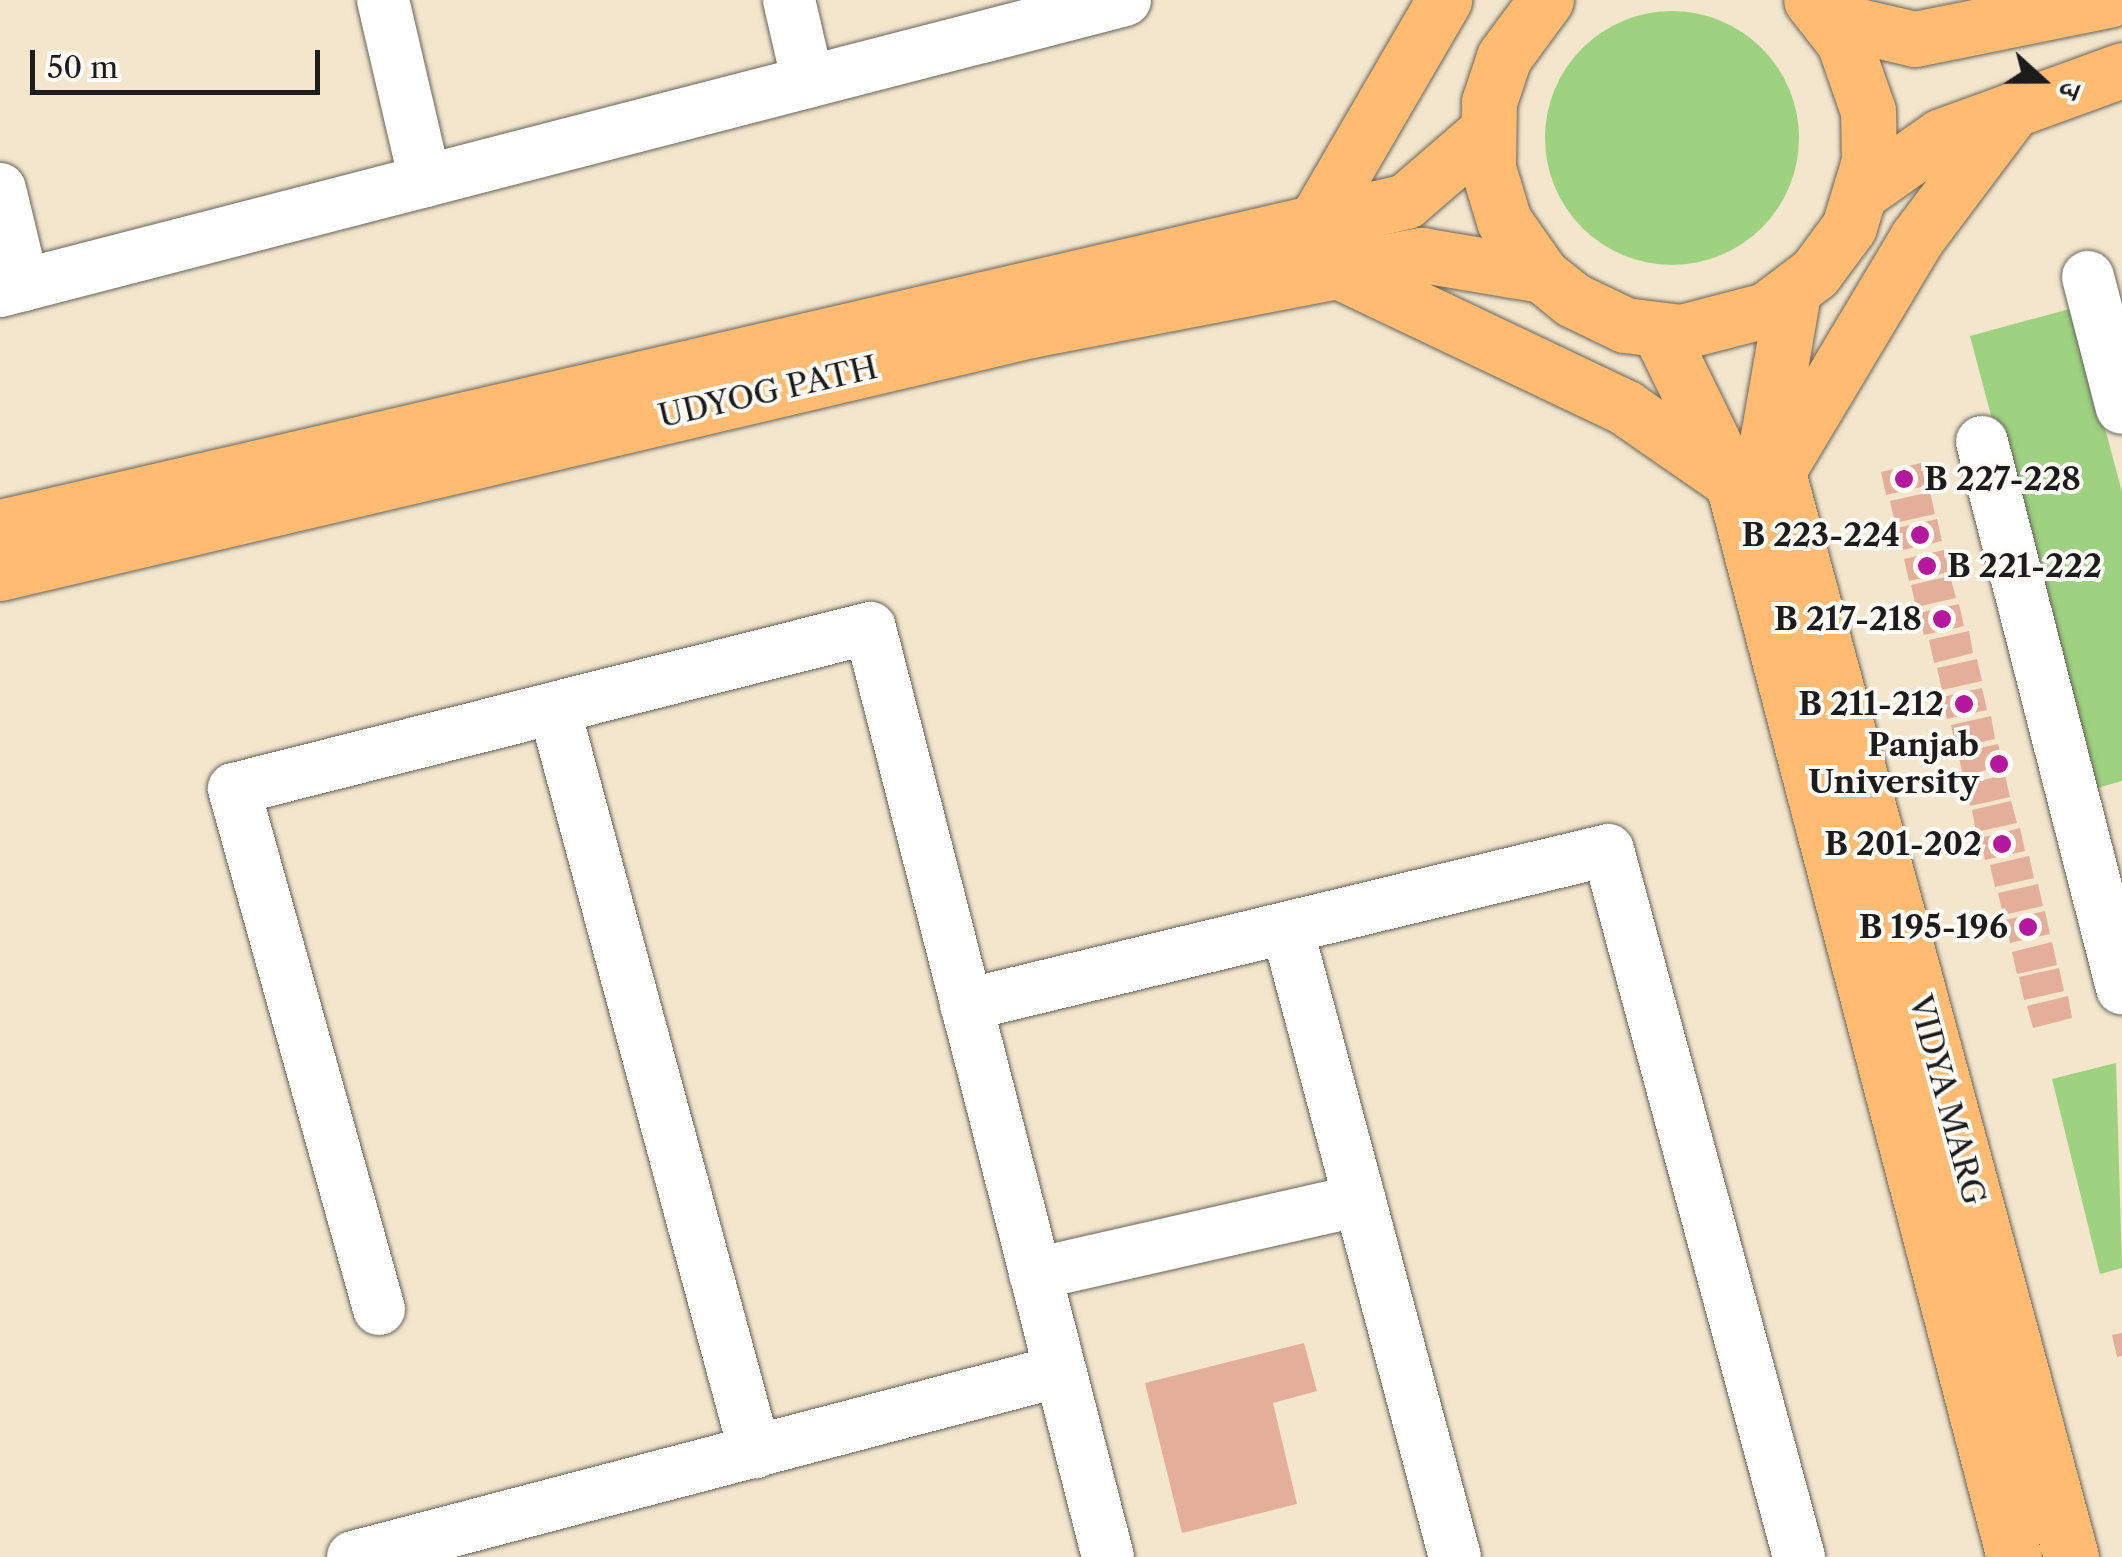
<!DOCTYPE html>
<meta charset="utf-8">
<style>
body{margin:0}
#map{position:relative;width:2122px;height:1557px;overflow:hidden;background:#f3e6cd;font-family:"Libre Caslon Text","Noto Serif Devanagari",serif}
div>[style]{position:absolute}
.green>*{inset:0;background:#9ed180}
.round{border-radius:50%}
.building>*{inset:0;background:#e3af9b}
.roads{filter:drop-shadow(0 0 2px #67635a) drop-shadow(0 0 2px #67635a)}
.minor>*{height:52px;margin:-26px;padding:0 26px;transform-origin:26px;border-radius:26px;background:#fff}
.major>*{height:55px;margin:-27.5px;padding:0 27.5px;transform-origin:27.5px;border-radius:27.5px;background:#ffbb71}
.dots>*{width:28px;height:28px;translate:-50% -50%;box-sizing:border-box;border:5px solid #fdfcf7;border-radius:50%}
span{translate:-50% -50%;white-space:nowrap;text-align:center;line-height:1.15;-webkit-text-stroke:8px #fdfcf7;paint-order:stroke}
.street-label{font-size:32px;color:#1c1c1c}
.poi-label{font-size:32px;color:#1c1c1c;font-weight:700}
.left{translate:0 -50%;text-align:left}
.right{translate:-100% -50%;text-align:right}
.north{position:absolute;left:1992px;top:30px;width:100px;height:100px;-webkit-text-stroke:8px #fdfcf7;paint-order:stroke;rotate:111deg;font-size:28px;font-weight:700;line-height:40px;text-align:center;color:#1c1c1c}
.north::after{content:'';display:block;margin:auto;width:35px;height:45px;background:#1c1c1c;clip-path:polygon(50% 0,100% 100%,50% 72%,0 100%)}
.scale{position:absolute;left:30px;top:50px;width:290px;height:45px;box-sizing:border-box;border:5px solid #1c1c1c;border-top:0;padding-left:12px;font-size:30px;line-height:35px;white-space:nowrap;color:#1c1c1c;-webkit-text-stroke:8px #fdfcf7;paint-order:stroke}
</style>
<div id="map">
<div class="green">
<div class="round" style="left:1545px;top:11px;width:254px;height:254px"></div>
<div style="clip-path:polygon(2073px 308px,2122px 492px,2122px 781px,2090px 790px,1970px 336px)"></div>
<div style="clip-path:polygon(2116px 1063px,2122px 1268px,2100px 1274px,2052px 1079px)"></div>
</div>
<div class="building">
<div style="clip-path:polygon(1921px 463px,1926px 486px,1886px 495px,1881px 472px)"></div>
<div style="clip-path:polygon(1930px 492px,1935px 514px,1895px 523px,1890px 501px)"></div>
<div style="clip-path:polygon(1937px 519px,1942px 541px,1903px 550px,1897px 528px)"></div>
<div style="clip-path:polygon(1944px 550px,1949px 572px,1909px 581px,1904px 559px)"></div>
<div style="clip-path:polygon(1950px 576px,1956px 598px,1916px 607px,1911px 585px)"></div>
<div style="clip-path:polygon(1959px 604px,1964px 626px,1924px 635px,1919px 613px)"></div>
<div style="clip-path:polygon(1969px 631px,1973px 653px,1934px 663px,1929px 640px)"></div>
<div style="clip-path:polygon(1977px 659px,1982px 681px,1942px 690px,1937px 668px)"></div>
<div style="clip-path:polygon(1982px 688px,1987px 710px,1947px 719px,1942px 697px)"></div>
<div style="clip-path:polygon(1991px 716px,1995px 739px,1956px 748px,1951px 725px)"></div>
<div style="clip-path:polygon(1998px 744px,2003px 766px,1963px 776px,1958px 753px)"></div>
<div style="clip-path:polygon(2005px 775px,2010px 797px,1970px 806px,1965px 784px)"></div>
<div style="clip-path:polygon(2011px 801px,2017px 823px,1976px 832px,1972px 810px)"></div>
<div style="clip-path:polygon(2020px 828px,2025px 851px,1985px 860px,1980px 838px)"></div>
<div style="clip-path:polygon(2029px 856px,2034px 878px,1995px 887px,1990px 865px)"></div>
<div style="clip-path:polygon(2038px 884px,2043px 906px,2003px 915px,1998px 893px)"></div>
<div style="clip-path:polygon(2045px 911px,2050px 934px,2010px 943px,2005px 920px)"></div>
<div style="clip-path:polygon(2052px 942px,2057px 965px,2017px 974px,2012px 952px)"></div>
<div style="clip-path:polygon(2059px 968px,2064px 991px,2024px 1000px,2019px 977px)"></div>
<div style="clip-path:polygon(2068px 996px,2072px 1018px,2033px 1028px,2027px 1006px)"></div>
<div style="clip-path:polygon(2122px 1333px,2122px 1356px,2117px 1357px,2112px 1335px)"></div>
<div style="clip-path:polygon(1304px 1343px,1317px 1391px,1273px 1403px,1297px 1504px,1182px 1533px,1145px 1383px)"></div>
</div>
<div class="roads">
<div class="minor">
<div style="left:383px;top:0;width:186px;rotate:76.9deg"></div>
<div style="left:789px;top:0;width:84px;rotate:77deg"></div>
<div style="left:0;top:189px;width:99px;rotate:76.5deg"></div>
<div style="left:2088px;top:277px;width:135px;rotate:75.5deg"></div>
<div style="left:0;top:291px;width:1162px;rotate:-14.5deg"></div>
<div style="left:1982px;top:442px;width:564px;rotate:75.62deg"></div>
<div style="left:554px;top:708px;width:771px;rotate:74.88deg"></div>
<div style="left:1287px;top:928px;width:651px;rotate:75.05deg"></div>
<div style="left:966px;top:1005px;width:660px;rotate:-13.57deg"></div>
<div style="left:1608px;top:850px;width:732px;rotate:74.88deg"></div>
<div style="left:1035px;top:1274px;width:333px;rotate:-12.8deg"></div>
<div style="left:379px;top:1309px;width:540px;rotate:-105.58deg"></div>
<div style="left:234px;top:789px;width:656px;rotate:-14.21deg"></div>
<div style="left:870px;top:628px;width:959px;rotate:75.63deg"></div>
<div style="left:353px;top:1557px;width:731px;rotate:-14.74deg"></div>
</div>
<div class="major">
<div style="left:1546px;top:0;width:71px;rotate:126.4deg"></div>
<div style="left:1504px;top:57px;width:47px;rotate:108.4deg"></div>
<div style="left:1489px;top:102px;width:66px;rotate:90.9deg"></div>
<div style="left:1488px;top:168px;width:55px;rotate:73.2deg"></div>
<div style="left:1504px;top:221px;width:66px;rotate:54.9deg"></div>
<div style="left:1542px;top:275px;width:40px;rotate:39deg"></div>
<div style="left:1573px;top:300px;width:58px;rotate:25.7deg"></div>
<div style="left:1625px;top:325px;width:56px;rotate:7.1deg"></div>
<div style="left:1681px;top:332px;width:88px;rotate:-14.5deg"></div>
<div style="left:1766px;top:310px;width:61px;rotate:-37.1deg"></div>
<div style="left:1815px;top:273px;width:57px;rotate:-53.5deg"></div>
<div style="left:1849px;top:227px;width:69px;rotate:-73.1deg"></div>
<div style="left:1869px;top:161px;width:50px;rotate:-91.1deg"></div>
<div style="left:1868px;top:111px;width:73px;rotate:-109.2deg"></div>
<div style="left:1844px;top:42px;width:53px;rotate:-128.2deg"></div>
<div style="left:1829px;top:19px;width:88px;rotate:13.1deg"></div>
<div style="left:1915px;top:39px;width:198px;rotate:-11.4deg"></div>
<div style="left:1863px;top:191px;width:95px;rotate:-35.2deg"></div>
<div style="left:1941px;top:136px;width:193px;rotate:-20deg"></div>
<div style="left:1315px;top:222px;width:257px;rotate:-59.8deg"></div>
<div style="left:1338px;top:271px;width:319px;rotate:25.4deg"></div>
<div style="left:1626px;top:408px;width:128px;rotate:34.8deg"></div>
<div style="left:1793px;top:293px;width:145px;rotate:99.9deg"></div>
<div style="left:1768px;top:436px;width:1161px;rotate:74.87deg"></div>
<div style="left:1659px;top:331px;width:169px;rotate:64deg"></div>
<div style="left:1733px;top:483px;width:1110px;rotate:75.34deg"></div>
<div style="left:1777px;top:472px;width:273px;rotate:-59.1deg"></div>
<div style="left:1917px;top:238px;width:160px;rotate:-53.1deg"></div>
<div style="left:0;top:527px;width:1443px;rotate:-13.05deg"></div>
<div style="left:1406px;top:201px;width:106px;rotate:-40.8deg"></div>
<div style="left:0;top:573px;width:1059px;rotate:-13.26deg"></div>
<div style="left:1031px;top:330px;width:398px;rotate:-10.9deg"></div>
<div style="left:1422px;top:255px;width:122px;rotate:9.5deg"></div>
</div>
</div>
<div class="dots">
<div style="left:1904px;top:479px;background:#b5179e"></div>
<div style="left:1920px;top:535px;background:#b5179e"></div>
<div style="left:1927px;top:566px;background:#b5179e"></div>
<div style="left:1942px;top:619px;background:#b5179e"></div>
<div style="left:1964px;top:704px;background:#b5179e"></div>
<div style="left:1999px;top:764px;background:#b5179e"></div>
<div style="left:2002px;top:844px;background:#b5179e"></div>
<div style="left:2028px;top:927px;background:#b5179e"></div>
</div>
<div class="street-label">
<span style="left:768px;top:392px;rotate:-13deg">UDYOG PATH</span>
<span style="left:1947px;top:1100px;rotate:75deg">VIDYA MARG</span>
</div>
<div class="poi-label">
<span class="left" style="left:1924px;top:479px">B 227-228</span>
<span class="right" style="left:1900px;top:535px">B 223-224</span>
<span class="left" style="left:1947px;top:566px">B 221-222</span>
<span class="right" style="left:1922px;top:619px">B 217-218</span>
<span class="right" style="left:1944px;top:704px">B 211-212</span>
<span class="right" style="left:1979px;top:764px">Panjab<br>University</span>
<span class="right" style="left:1982px;top:844px">B 201-202</span>
<span class="right" style="left:2008px;top:927px">B 195-196</span>
</div>
<div class="north">उ</div>
<div class="scale">50 m</div>
</div>
